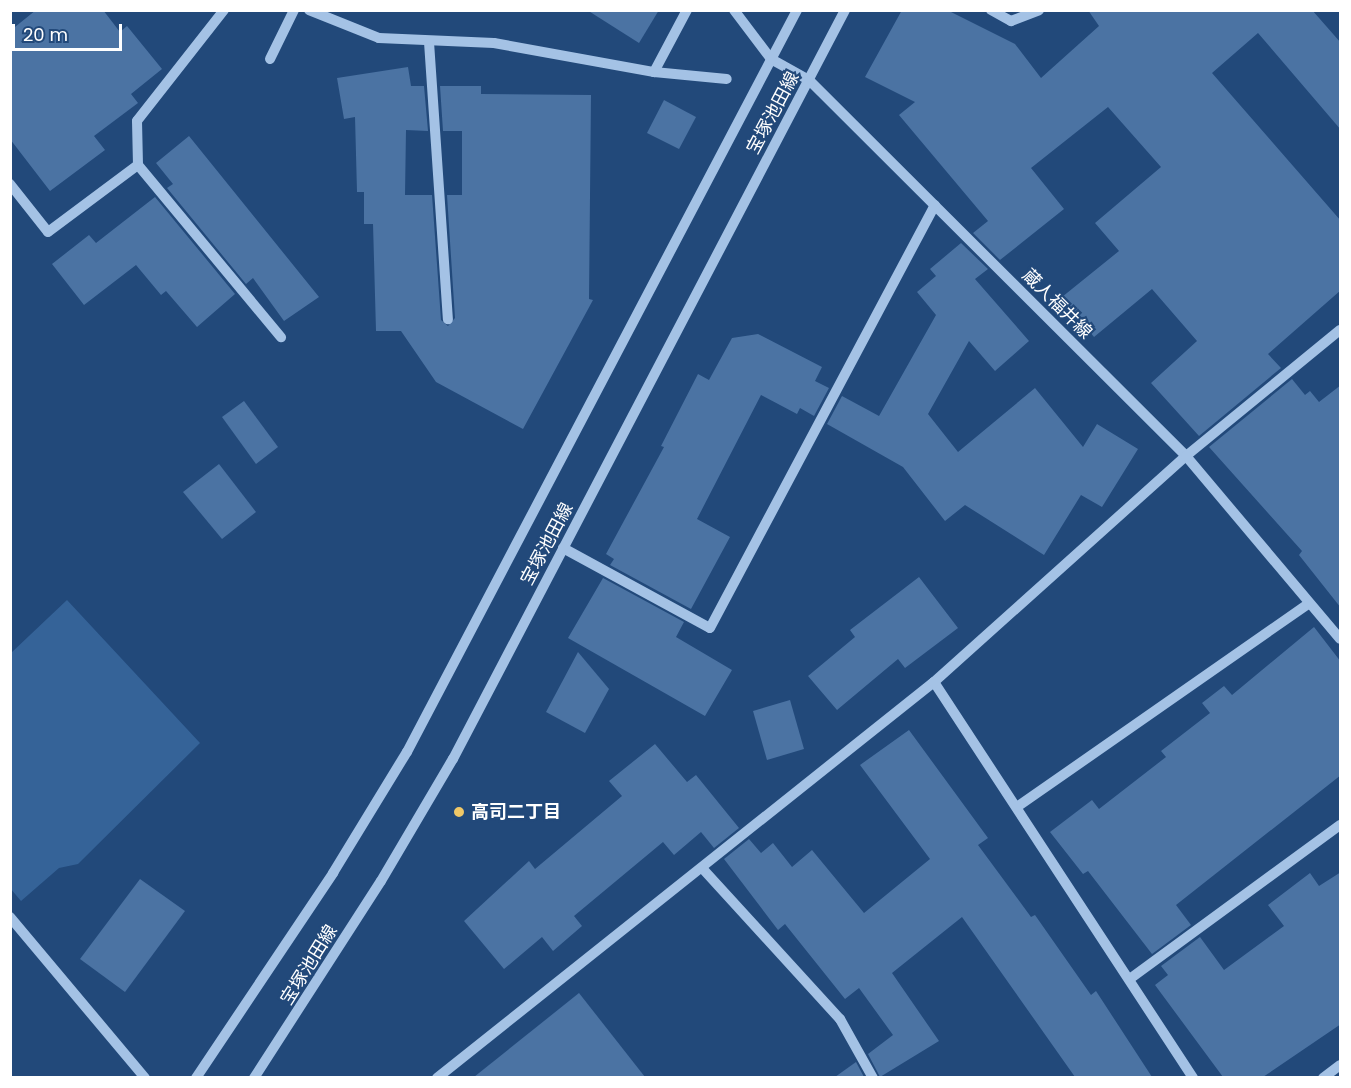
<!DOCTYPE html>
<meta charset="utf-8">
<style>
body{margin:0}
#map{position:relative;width:1351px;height:1088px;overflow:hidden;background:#22497a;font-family:Poppins,"Noto Sans JP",sans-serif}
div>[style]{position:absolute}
.green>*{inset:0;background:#356398}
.building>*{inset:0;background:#4b73a3}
.minor>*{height:10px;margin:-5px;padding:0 5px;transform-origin:5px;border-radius:5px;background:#a4c2e5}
.dots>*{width:16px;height:16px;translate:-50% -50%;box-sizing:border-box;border:3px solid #22497a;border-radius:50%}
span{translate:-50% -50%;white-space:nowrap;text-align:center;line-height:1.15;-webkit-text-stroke:4.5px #22497a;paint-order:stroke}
.street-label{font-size:18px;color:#fff}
.poi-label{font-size:18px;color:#fff;font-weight:700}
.left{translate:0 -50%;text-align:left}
.frame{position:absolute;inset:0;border:12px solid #fff;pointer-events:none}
.scale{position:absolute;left:12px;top:24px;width:110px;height:27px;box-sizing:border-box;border:3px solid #fff;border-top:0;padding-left:8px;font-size:18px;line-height:21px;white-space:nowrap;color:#fff;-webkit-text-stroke:4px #22497a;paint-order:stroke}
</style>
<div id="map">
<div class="green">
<div style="clip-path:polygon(67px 600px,200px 743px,78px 864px,59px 868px,21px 901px,10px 888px,11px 653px)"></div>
</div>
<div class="building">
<div style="clip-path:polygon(36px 10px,103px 10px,120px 32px,127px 26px,162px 69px,131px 94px,138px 103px,94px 136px,105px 150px,50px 191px,10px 139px,10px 31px)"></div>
<div style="clip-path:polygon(587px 10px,659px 10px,639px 43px)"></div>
<div style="clip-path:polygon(902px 10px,947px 10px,1015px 44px,1041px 78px,1099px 26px,1088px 10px,1312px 10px,1341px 43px,1341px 130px,1258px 33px,1212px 73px,1341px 221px,1341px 290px,1268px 354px,1281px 368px,1199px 436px,1151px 383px,1197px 341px,1152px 289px,1094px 337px,1062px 297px,1119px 251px,1095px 223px,1161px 167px,1108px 107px,1031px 168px,1064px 209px,1000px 260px,973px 233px,988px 221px,899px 115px,915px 102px,865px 77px)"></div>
<div style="clip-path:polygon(408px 67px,411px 86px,424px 86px,428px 131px,406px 130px,405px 195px,432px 195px,441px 320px,448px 326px,455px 318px,447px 195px,462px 195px,462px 131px,443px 131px,440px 86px,481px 86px,481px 94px,591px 95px,589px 299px,593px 300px,523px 429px,436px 382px,401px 331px,376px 331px,373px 224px,364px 224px,364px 192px,357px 192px,355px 117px,344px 119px,337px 78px)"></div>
<div style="clip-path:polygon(664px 100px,696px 117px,679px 149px,647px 133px)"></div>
<div style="clip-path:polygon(189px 136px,319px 297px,284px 321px,253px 278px,246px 284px,167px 188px,173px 184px,156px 163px)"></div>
<div style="clip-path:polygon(155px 197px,235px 294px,197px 327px,166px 291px,161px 295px,136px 265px,84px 305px,52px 264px,89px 235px,96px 243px)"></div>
<div style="clip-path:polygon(961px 243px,988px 269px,975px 279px,1029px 341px,995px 371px,969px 341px,928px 414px,958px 452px,1035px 388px,1083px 447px,1097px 424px,1138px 449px,1102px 507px,1081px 495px,1044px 555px,965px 505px,945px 521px,903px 467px,827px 424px,842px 396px,879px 416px,936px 315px,917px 292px,936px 276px,930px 269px)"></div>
<div style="clip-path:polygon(758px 334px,822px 367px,815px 381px,829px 388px,814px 416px,800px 408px,797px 414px,761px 395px,697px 519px,730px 537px,691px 609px,610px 565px,614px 559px,606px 554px,664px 447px,661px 446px,698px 374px,709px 380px,732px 338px)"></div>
<div style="clip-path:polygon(1292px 379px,1305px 395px,1310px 391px,1319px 402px,1341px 385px,1341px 608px,1299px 555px,1302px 551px,1209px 447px)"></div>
<div style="clip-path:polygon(244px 401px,278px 447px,256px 464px,222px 417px)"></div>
<div style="clip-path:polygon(219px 464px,256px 512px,222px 539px,183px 492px)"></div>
<div style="clip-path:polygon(919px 577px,958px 628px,905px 668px,898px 659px,837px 710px,808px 676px,855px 637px,850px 630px)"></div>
<div style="clip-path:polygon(603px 578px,684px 622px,676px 637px,732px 670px,705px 716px,568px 638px)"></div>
<div style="clip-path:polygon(1314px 627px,1341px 662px,1341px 775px,1176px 905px,1191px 925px,1152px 954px,1088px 871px,1083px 874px,1050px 832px,1092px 800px,1099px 809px,1166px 757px,1161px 751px,1210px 713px,1202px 703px,1224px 686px,1232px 695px)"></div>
<div style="clip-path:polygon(578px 652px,609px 689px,585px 733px,546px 712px)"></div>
<div style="clip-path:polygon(790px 700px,804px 749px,767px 760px,753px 711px)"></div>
<div style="clip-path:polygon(909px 730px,988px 838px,978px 845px,1031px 917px,1035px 915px,1091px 995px,1096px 991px,1152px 1077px,1075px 1077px,962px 917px,892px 973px,939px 1041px,880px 1077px,868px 1054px,893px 1035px,859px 988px,845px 999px,785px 924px,778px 930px,724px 859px,749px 839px,761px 853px,773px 843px,792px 867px,812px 850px,864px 913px,930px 859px,860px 765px)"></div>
<div style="clip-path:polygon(655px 744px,687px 782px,696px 775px,739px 828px,714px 848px,701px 832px,674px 855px,663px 842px,574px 916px,582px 926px,553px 951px,542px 937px,504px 969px,464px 921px,529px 861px,535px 869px,622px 796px,609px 781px)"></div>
<div style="clip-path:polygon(1341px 872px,1341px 1024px,1263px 1077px,1223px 1077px,1155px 985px,1168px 975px,1161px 966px,1200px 937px,1224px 970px,1284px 926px,1268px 905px,1310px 873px,1319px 886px)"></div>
<div style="clip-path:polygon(140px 879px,185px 911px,125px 992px,80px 959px)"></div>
<div style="clip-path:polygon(579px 993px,645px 1077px,474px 1077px)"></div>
<div style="clip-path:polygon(856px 1062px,864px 1077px,835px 1077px)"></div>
</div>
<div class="minor">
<div style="left:224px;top:10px;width:141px;rotate:128.1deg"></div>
<div style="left:137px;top:121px;width:44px;rotate:88.7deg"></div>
<div style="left:138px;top:165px;width:224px;rotate:50.3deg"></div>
<div style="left:309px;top:10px;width:75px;rotate:21.8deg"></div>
<div style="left:379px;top:38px;width:115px;rotate:2.5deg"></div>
<div style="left:494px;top:43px;width:163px;rotate:10.3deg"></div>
<div style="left:654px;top:72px;width:73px;rotate:5.5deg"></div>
<div style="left:734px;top:10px;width:61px;rotate:52.9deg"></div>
<div style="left:771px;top:59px;width:43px;rotate:28.9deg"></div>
<div style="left:809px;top:80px;width:532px;rotate:44.92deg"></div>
<div style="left:1186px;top:456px;width:239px;rotate:49.9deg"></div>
<div style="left:991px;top:10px;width:23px;rotate:29deg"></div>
<div style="left:1011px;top:21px;width:30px;rotate:-21deg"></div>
<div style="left:429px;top:42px;width:278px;rotate:86.1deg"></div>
<div style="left:270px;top:59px;width:55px;rotate:-63.9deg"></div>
<div style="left:654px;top:72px;width:70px;rotate:-62deg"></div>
<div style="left:10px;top:184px;width:61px;rotate:51.6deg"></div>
<div style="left:48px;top:232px;width:112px;rotate:-36.7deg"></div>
<div style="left:563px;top:548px;width:167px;rotate:28.6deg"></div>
<div style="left:710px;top:628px;width:479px;rotate:-62deg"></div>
<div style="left:934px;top:682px;width:473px;rotate:56.8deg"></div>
<div style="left:1017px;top:807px;width:356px;rotate:-34.9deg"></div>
<div style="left:702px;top:868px;width:205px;rotate:47.6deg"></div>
<div style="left:840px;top:1019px;width:68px;rotate:60.8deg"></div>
<div style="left:10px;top:917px;width:210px;rotate:50deg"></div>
<div style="left:1131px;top:978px;width:259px;rotate:-36.2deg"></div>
<div style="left:196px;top:1078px;width:247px;rotate:-56.2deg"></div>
<div style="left:333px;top:873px;width:142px;rotate:-58.6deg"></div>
<div style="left:407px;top:752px;width:838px;rotate:-62.27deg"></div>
<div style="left:254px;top:1078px;width:234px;rotate:-57.2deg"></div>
<div style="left:381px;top:881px;width:142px;rotate:-59.5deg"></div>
<div style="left:453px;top:759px;width:845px;rotate:-62.37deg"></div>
<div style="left:437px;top:1078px;width:635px;rotate:-38.55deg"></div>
<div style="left:934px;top:682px;width:338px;rotate:-41.9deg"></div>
<div style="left:1186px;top:456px;width:199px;rotate:-39.3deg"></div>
<div style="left:1323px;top:1078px;width:21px;rotate:-37deg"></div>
</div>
<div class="dots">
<div style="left:459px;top:812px;background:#f0c867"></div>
</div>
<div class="street-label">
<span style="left:773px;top:113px;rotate:-62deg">宝塚池田線</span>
<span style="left:1057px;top:304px;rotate:45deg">蔵人福井線</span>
<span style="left:547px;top:544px;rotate:-62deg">宝塚池田線</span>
<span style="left:309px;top:965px;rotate:-58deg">宝塚池田線</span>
</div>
<div class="poi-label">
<span class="left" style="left:471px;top:812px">高司二丁目</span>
</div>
<div class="frame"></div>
<div class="scale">20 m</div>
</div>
